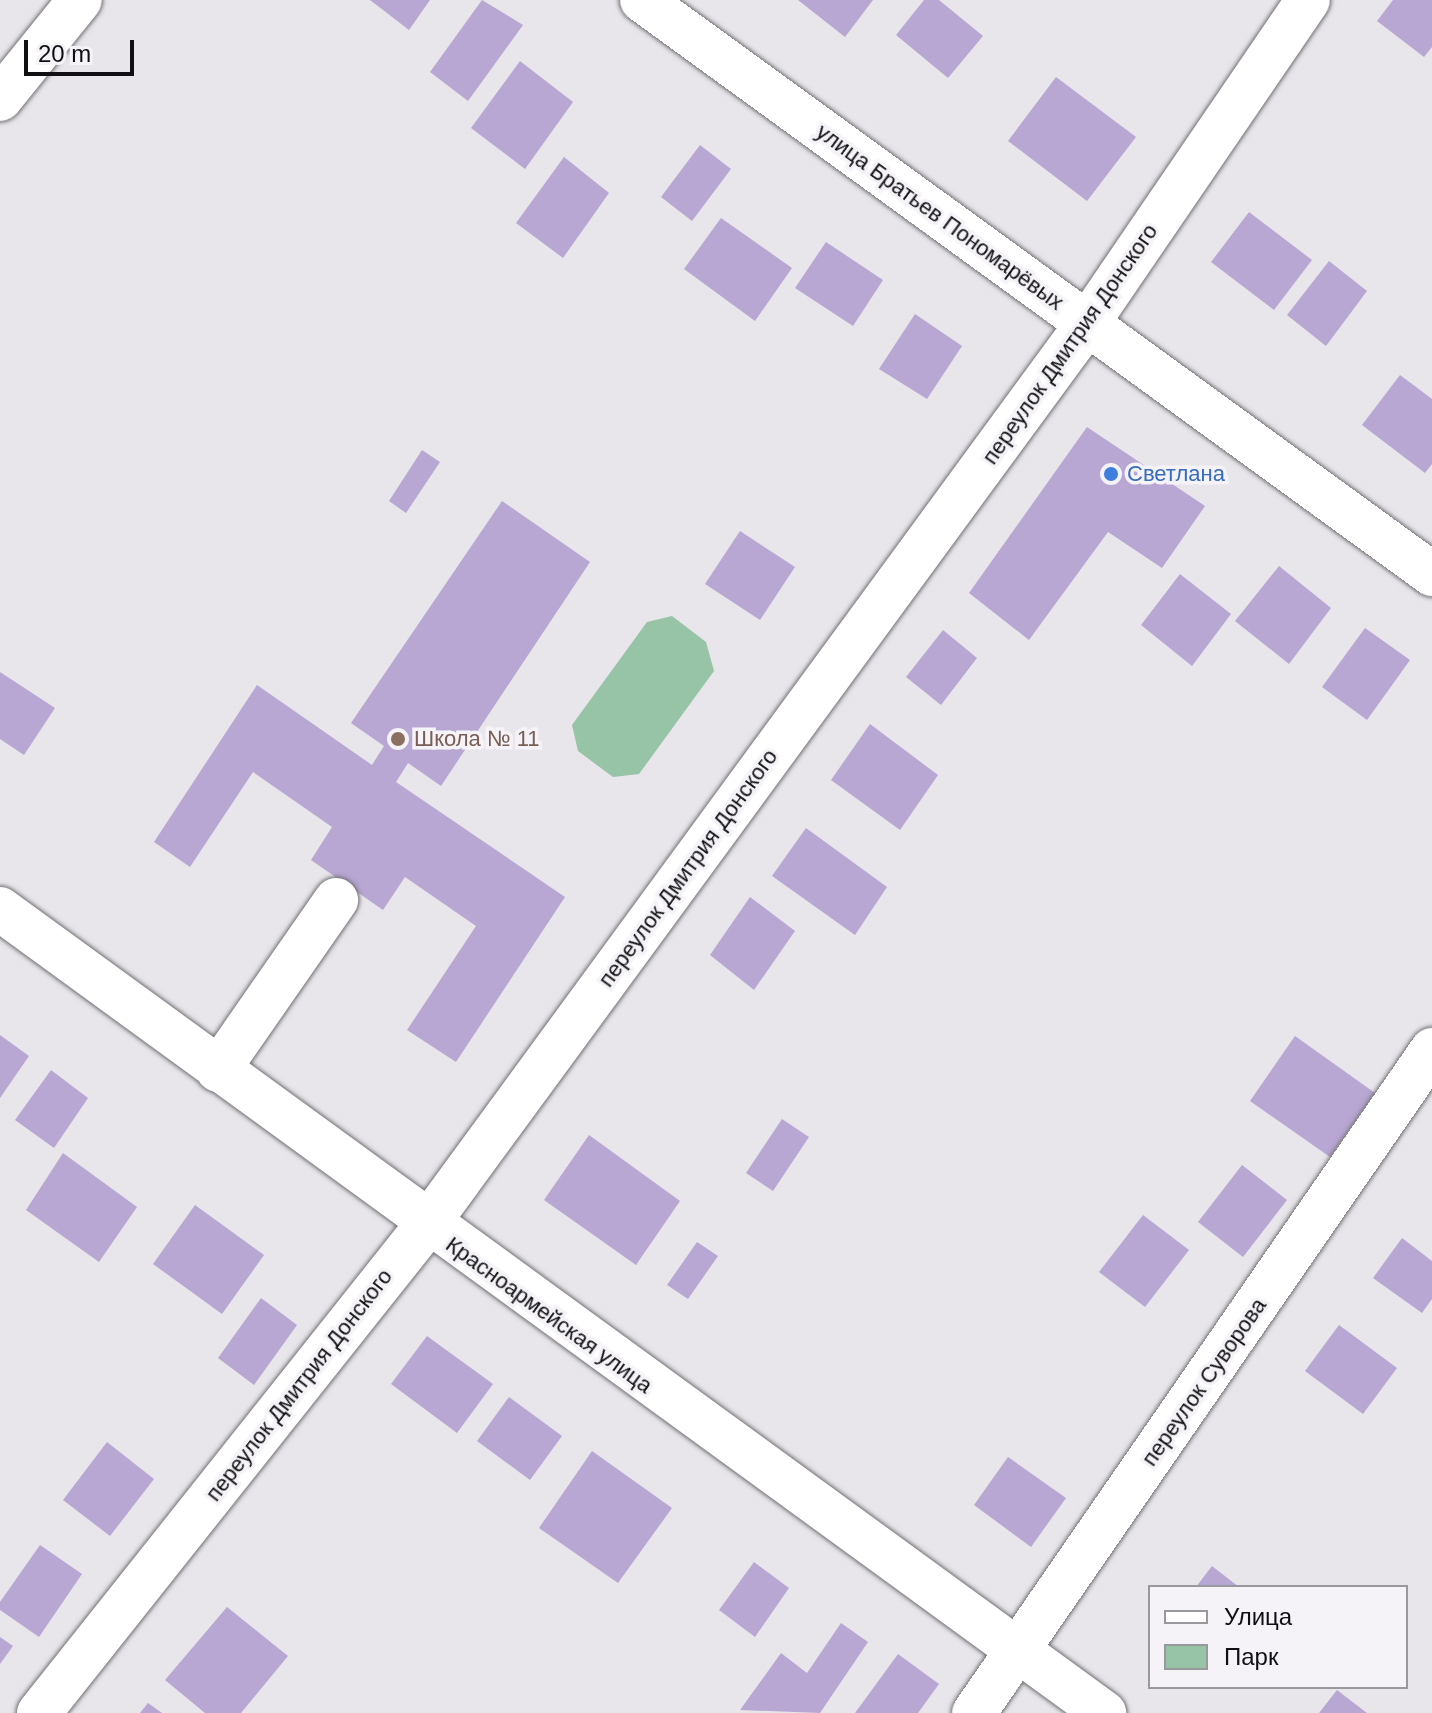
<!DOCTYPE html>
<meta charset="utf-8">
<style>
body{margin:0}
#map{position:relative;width:1432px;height:1713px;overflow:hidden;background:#e8e6eb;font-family:Arial,sans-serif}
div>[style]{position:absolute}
.green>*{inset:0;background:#97c3a6}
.building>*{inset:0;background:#b8a6d3}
.roads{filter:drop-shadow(0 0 2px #717074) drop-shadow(0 0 2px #717074)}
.minor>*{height:44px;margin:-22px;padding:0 22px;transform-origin:22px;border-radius:22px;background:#fff}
.dots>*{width:22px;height:22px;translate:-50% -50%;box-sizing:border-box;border:4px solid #f5f3f8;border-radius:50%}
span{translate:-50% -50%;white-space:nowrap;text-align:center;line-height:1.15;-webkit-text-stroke:7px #f5f3f8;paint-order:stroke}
.street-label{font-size:22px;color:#101012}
.shop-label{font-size:22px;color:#366cbe}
.left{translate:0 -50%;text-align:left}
.education-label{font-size:22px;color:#785e54}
.legend{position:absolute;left:1148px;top:1585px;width:260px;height:104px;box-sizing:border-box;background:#f5f3f8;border:2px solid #99989c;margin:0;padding:10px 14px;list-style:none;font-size:24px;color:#101012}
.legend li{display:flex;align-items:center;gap:16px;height:40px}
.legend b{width:40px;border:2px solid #99989c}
.scale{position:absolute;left:24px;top:40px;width:110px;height:36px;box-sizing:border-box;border:4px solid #101012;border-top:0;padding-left:10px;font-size:24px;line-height:28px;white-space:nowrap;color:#101012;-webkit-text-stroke:6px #f5f3f8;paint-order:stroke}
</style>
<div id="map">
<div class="green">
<div style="clip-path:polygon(672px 616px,706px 642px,714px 671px,639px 774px,613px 777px,578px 751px,572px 725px,647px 622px)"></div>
</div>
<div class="building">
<div style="clip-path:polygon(370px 0,430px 0,409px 30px)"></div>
<div style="clip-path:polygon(482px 0,523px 25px,468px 101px,430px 72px)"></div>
<div style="clip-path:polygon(798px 0,873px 0,845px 37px)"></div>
<div style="clip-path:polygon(924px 0,939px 0,983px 36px,948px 78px,896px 35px)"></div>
<div style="clip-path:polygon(1393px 0,1432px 0,1432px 47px,1424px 57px,1377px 21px)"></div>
<div style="clip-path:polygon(520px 61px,573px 102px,525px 169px,471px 128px)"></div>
<div style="clip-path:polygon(1056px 77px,1136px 137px,1087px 201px,1008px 141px)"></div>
<div style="clip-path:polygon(700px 145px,731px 169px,692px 221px,661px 197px)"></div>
<div style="clip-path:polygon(564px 157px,609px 193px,563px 258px,516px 223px)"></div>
<div style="clip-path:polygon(1249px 212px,1312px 260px,1274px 310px,1211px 262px)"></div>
<div style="clip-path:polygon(721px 218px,792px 268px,755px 321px,684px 269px)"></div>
<div style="clip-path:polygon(826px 242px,883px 280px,853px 326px,795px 288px)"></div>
<div style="clip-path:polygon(1329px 261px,1367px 291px,1326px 346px,1287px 315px)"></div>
<div style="clip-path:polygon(915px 314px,962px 346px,927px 399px,879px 369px)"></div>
<div style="clip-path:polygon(1400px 375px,1432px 399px,1432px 464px,1425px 473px,1362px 425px)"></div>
<div style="clip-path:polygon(1087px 427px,1205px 506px,1162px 568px,1108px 532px,1029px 640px,969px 593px)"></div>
<div style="clip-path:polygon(422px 450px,440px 462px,406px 513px,389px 501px)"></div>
<div style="clip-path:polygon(502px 501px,590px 562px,441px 786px,408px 763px,396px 782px,565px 897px,456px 1062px,407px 1030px,476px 926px,405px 877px,383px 910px,311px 860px,332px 827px,253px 772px,190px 867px,154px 842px,257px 685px,372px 765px,384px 746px,351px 723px)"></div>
<div style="clip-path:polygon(740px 531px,795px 567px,760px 620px,705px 584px)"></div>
<div style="clip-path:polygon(1279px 566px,1331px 608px,1289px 664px,1235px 621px)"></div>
<div style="clip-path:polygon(1180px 574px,1231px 614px,1192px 666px,1141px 625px)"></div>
<div style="clip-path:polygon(1365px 628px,1410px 660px,1367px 720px,1322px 687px)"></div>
<div style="clip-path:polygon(943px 630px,977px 658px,941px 705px,906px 677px)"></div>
<div style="clip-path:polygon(0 672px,55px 708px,24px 755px,0 739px)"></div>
<div style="clip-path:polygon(870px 724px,938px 775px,900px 830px,831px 780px)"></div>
<div style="clip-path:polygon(806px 828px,887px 887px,855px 935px,772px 876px)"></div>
<div style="clip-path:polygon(750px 897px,795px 931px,754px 990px,710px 955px)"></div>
<div style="clip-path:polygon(0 1035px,29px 1056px,0 1098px)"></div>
<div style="clip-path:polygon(1295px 1036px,1375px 1093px,1330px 1157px,1250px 1101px)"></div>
<div style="clip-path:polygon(51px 1070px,88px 1098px,54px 1148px,15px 1120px)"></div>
<div style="clip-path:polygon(782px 1119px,809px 1137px,773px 1191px,746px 1173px)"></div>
<div style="clip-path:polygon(589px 1135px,680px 1201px,636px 1265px,544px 1200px)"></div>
<div style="clip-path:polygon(63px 1153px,137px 1207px,99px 1262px,26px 1210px)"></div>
<div style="clip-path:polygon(1242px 1165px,1287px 1200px,1243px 1257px,1198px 1222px)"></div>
<div style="clip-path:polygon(195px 1205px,264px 1255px,222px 1314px,153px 1264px)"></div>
<div style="clip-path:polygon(1143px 1215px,1189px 1250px,1145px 1307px,1099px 1272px)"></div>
<div style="clip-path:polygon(1402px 1238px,1432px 1261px,1432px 1299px,1422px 1313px,1373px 1278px)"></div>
<div style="clip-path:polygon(697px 1242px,718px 1256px,688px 1299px,667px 1285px)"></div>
<div style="clip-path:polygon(261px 1298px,297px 1325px,254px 1385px,218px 1358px)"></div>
<div style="clip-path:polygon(1339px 1325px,1397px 1368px,1363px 1414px,1305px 1371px)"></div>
<div style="clip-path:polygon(427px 1336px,493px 1384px,457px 1433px,391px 1384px)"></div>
<div style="clip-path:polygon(509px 1397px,562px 1436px,530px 1480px,477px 1441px)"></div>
<div style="clip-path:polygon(107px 1442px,154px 1479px,110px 1536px,63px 1500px)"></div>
<div style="clip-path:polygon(592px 1451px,672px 1508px,618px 1583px,539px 1528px)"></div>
<div style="clip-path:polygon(1008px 1457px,1066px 1498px,1031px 1547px,974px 1505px)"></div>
<div style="clip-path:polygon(40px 1545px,82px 1574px,39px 1637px,0 1610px,0 1602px)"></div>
<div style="clip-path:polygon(754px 1562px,789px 1588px,755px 1637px,719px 1610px)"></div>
<div style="clip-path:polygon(1212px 1566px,1239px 1587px,1196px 1587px)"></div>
<div style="clip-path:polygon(227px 1607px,288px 1656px,241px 1713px,205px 1713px,165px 1680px)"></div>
<div style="clip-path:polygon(841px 1623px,868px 1642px,820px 1713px,740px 1710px,781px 1653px,807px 1673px)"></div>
<div style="clip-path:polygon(0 1637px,13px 1646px,0 1664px)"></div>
<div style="clip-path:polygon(898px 1654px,939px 1684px,918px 1713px,855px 1713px)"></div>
<div style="clip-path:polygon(1337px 1690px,1367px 1713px,1319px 1713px)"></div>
<div style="clip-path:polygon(148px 1703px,162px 1713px,140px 1713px)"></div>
</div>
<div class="roads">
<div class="minor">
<div style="left:642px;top:0;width:977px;rotate:36deg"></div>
<div style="left:0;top:99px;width:127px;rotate:-51.1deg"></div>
<div style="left:0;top:909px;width:1366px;rotate:36.06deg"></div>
<div style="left:218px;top:1070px;width:207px;rotate:-55.2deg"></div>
<div style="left:39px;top:1713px;width:622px;rotate:-51.53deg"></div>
<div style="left:426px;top:1226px;width:1118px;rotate:-53.77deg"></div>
<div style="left:1087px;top:324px;width:392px;rotate:-55.7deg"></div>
<div style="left:974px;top:1713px;width:806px;rotate:-55.36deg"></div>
</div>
</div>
<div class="dots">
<div style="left:1111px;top:474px;background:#3f7fe0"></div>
<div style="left:398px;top:739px;background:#8d6e63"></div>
</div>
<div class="street-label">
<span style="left:940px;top:217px;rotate:36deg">улица Братьев Пономарёвых</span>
<span style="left:1070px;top:344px;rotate:-55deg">переулок Дмитрия Донского</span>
<span style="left:688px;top:868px;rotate:-54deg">переулок Дмитрия Донского</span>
<span style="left:549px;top:1315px;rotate:36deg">Красноармейская улица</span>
<span style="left:1204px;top:1382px;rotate:-55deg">переулок Суворова</span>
<span style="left:299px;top:1385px;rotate:-52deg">переулок Дмитрия Донского</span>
</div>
<div class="shop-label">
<span class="left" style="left:1127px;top:474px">Светлана</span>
</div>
<div class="education-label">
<span class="left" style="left:414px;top:739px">Школа № 11</span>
</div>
<ul class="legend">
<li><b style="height:10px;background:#fff"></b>Улица</li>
<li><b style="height:22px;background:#97c3a6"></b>Парк</li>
</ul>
<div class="scale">20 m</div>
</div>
